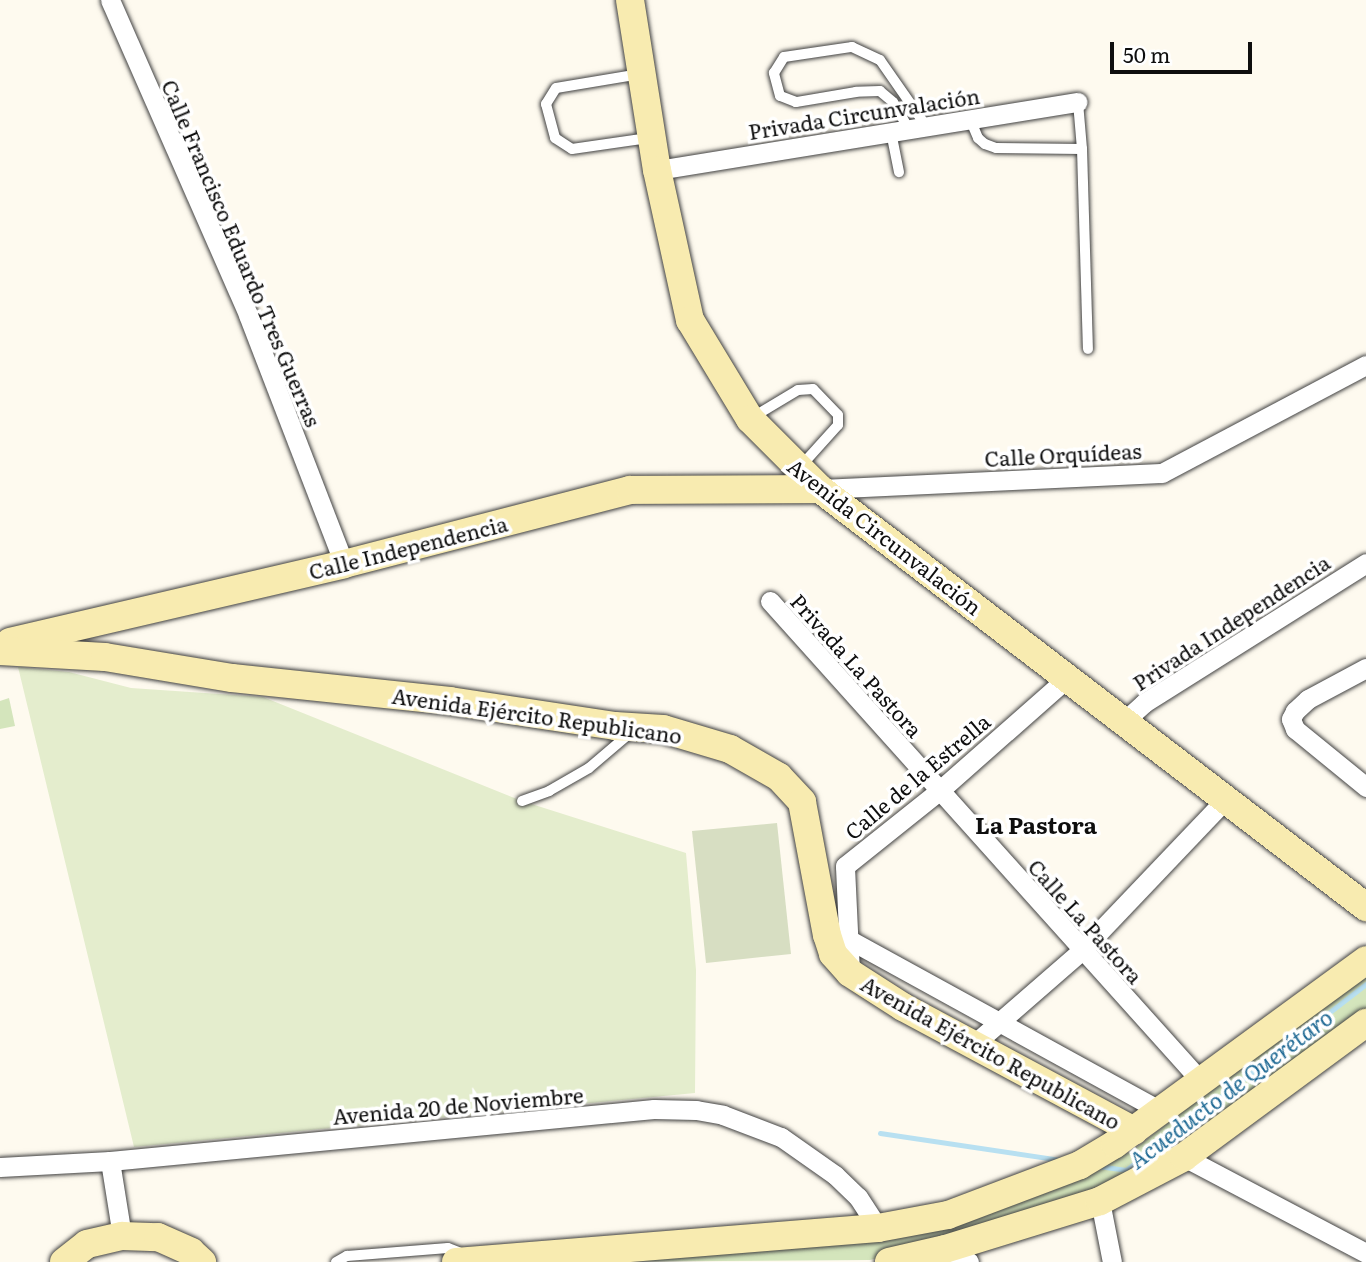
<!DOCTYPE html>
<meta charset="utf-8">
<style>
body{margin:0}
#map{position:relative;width:1366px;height:1262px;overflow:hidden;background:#fefaef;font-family:Literata,serif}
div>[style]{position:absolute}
.green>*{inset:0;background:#d4e5bc}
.cemetery>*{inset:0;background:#d7dec2}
.pitch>*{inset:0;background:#e4edcd}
.stream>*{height:5px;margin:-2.5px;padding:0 2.5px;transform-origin:2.5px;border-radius:2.5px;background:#b8e0f1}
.roads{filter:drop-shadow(0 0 2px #414141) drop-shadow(0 0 2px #414141)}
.lane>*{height:10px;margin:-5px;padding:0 5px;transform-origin:5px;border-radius:5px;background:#fff}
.street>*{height:19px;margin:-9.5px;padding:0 9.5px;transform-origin:9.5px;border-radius:9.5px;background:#fff}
.secondary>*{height:28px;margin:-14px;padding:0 14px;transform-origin:14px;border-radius:14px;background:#f8ebb0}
span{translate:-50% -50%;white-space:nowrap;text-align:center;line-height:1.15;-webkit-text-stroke:7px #fff;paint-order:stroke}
.street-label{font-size:21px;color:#0e0e0e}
.neighbourhood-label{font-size:23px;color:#0e0e0e;font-weight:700}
.water-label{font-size:23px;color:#216b95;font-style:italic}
.scale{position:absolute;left:1110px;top:42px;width:142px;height:32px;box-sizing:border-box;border:4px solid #0e0e0e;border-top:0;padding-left:9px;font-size:21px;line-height:24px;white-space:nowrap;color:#0e0e0e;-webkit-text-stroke:5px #fff;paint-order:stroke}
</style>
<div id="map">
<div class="green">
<div style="clip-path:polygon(9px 698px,15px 726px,0 729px,0 701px)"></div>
<div style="clip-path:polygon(1366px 967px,1366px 1010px,1159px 1157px,1091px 1192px,945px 1241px,870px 1260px,532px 1262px,743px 1246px,1078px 1176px,1132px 1151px)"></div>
</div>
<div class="cemetery">
<div style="clip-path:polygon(777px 823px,791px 954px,706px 963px,692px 831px)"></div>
</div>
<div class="pitch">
<div style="clip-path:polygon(18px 667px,69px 672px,131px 688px,263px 697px,522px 801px,686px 853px,696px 970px,695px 1093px,134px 1147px)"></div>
</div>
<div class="stream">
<div style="left:880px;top:1133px;width:182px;rotate:8.5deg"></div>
<div style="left:1098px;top:1166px;width:28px;rotate:8deg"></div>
<div style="left:1126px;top:1170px;width:304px;rotate:-37.8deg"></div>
</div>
<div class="roads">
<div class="lane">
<div style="left:640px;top:74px;width:85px;rotate:170.5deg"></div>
<div style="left:556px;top:88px;width:19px;rotate:122deg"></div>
<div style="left:546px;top:104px;width:35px;rotate:75deg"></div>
<div style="left:555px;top:138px;width:20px;rotate:33deg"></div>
<div style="left:572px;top:149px;width:77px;rotate:-8.2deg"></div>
<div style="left:970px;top:119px;width:21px;rotate:67deg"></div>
<div style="left:978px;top:138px;width:9px;rotate:41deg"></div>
<div style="left:985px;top:144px;width:12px;rotate:20deg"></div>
<div style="left:996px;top:148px;width:86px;rotate:0.7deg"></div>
<div style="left:1082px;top:149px;width:47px;rotate:-94.9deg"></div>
<div style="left:909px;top:129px;width:31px;rotate:-121deg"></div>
<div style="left:893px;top:102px;width:17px;rotate:-140deg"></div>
<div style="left:880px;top:91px;width:24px;rotate:178deg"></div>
<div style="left:856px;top:92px;width:61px;rotate:170.5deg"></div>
<div style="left:796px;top:102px;width:17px;rotate:-159deg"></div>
<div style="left:780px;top:96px;width:24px;rotate:-105deg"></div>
<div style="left:774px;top:73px;width:19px;rotate:-58deg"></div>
<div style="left:784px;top:57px;width:69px;rotate:-8.4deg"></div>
<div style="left:852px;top:47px;width:31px;rotate:25deg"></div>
<div style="left:880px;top:60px;width:80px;rotate:55.1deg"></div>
<div style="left:891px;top:132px;width:41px;rotate:78.7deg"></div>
<div style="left:1082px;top:149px;width:200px;rotate:88.3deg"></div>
<div style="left:753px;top:417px;width:52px;rotate:-31deg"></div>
<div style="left:798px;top:390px;width:15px;rotate:-4deg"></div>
<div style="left:813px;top:389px;width:36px;rotate:46deg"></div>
<div style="left:838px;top:415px;width:10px;rotate:90deg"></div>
<div style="left:838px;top:425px;width:55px;rotate:132.1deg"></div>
<div style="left:522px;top:801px;width:29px;rotate:-20deg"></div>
<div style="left:549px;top:791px;width:46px;rotate:-29.9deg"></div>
<div style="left:589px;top:768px;width:52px;rotate:-40.4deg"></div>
<div style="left:336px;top:1262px;width:13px;rotate:-29deg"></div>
<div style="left:347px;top:1256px;width:101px;rotate:-4.5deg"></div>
<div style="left:448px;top:1248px;width:17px;rotate:21deg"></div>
</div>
<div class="street">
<div style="left:110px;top:0;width:344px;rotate:66.3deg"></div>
<div style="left:248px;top:315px;width:267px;rotate:68.9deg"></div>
<div style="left:657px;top:170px;width:426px;rotate:-9.2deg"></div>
<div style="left:820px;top:489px;width:342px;rotate:-2.7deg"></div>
<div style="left:1162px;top:473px;width:231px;rotate:-27.9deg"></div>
<div style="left:770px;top:601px;width:644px;rotate:48.09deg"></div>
<div style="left:1366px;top:668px;width:66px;rotate:151.9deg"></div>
<div style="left:1308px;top:699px;width:18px;rotate:137deg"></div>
<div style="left:1295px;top:711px;width:9px;rotate:117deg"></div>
<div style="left:1291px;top:719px;width:11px;rotate:68deg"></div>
<div style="left:1295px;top:729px;width:92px;rotate:39.2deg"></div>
<div style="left:1122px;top:723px;width:30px;rotate:-42deg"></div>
<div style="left:1144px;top:703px;width:262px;rotate:-32.2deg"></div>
<div style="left:848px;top:939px;width:357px;rotate:28.8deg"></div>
<div style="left:850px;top:973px;width:107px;rotate:-92.7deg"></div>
<div style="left:845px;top:866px;width:120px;rotate:-38.6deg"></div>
<div style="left:939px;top:791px;width:171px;rotate:-41.4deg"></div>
<div style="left:973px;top:1045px;width:143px;rotate:-41deg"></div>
<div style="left:1081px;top:951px;width:207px;rotate:-46.4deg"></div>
<div style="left:1184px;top:1157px;width:206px;rotate:27.8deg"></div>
<div style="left:110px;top:1161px;width:76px;rotate:80.9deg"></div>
<div style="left:0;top:1167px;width:110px;rotate:-3.1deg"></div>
<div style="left:110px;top:1161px;width:546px;rotate:-5.46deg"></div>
<div style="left:654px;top:1109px;width:42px;rotate:1.4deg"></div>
<div style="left:696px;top:1110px;width:27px;rotate:10deg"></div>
<div style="left:723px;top:1115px;width:62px;rotate:20.8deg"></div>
<div style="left:781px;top:1137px;width:66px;rotate:35.1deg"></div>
<div style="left:835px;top:1175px;width:32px;rotate:44deg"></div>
<div style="left:858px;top:1197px;width:37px;rotate:57deg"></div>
<div style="left:1100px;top:1201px;width:62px;rotate:78.9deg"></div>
<div style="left:945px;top:1249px;width:27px;rotate:28deg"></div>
</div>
<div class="secondary">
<div style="left:630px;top:0;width:172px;rotate:81deg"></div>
<div style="left:657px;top:170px;width:154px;rotate:77.6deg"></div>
<div style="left:690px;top:320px;width:116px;rotate:58.8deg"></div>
<div style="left:750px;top:419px;width:99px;rotate:45deg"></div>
<div style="left:820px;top:489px;width:688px;rotate:37.44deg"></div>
<div style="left:10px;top:642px;width:343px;rotate:-13.1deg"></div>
<div style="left:344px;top:564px;width:295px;rotate:-14.5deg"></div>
<div style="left:630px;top:490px;width:190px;rotate:-0.3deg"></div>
<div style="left:0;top:651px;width:105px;rotate:3.3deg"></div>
<div style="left:105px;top:657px;width:129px;rotate:9.4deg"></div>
<div style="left:232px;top:678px;width:219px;rotate:6deg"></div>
<div style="left:450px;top:701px;width:167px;rotate:8.6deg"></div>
<div style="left:615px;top:726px;width:48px;rotate:3.6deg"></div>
<div style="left:663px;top:729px;width:70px;rotate:16.6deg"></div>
<div style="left:730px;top:749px;width:56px;rotate:29.7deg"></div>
<div style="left:779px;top:777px;width:34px;rotate:47deg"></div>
<div style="left:802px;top:802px;width:135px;rotate:79.4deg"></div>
<div style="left:827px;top:935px;width:20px;rotate:72deg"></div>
<div style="left:833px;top:954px;width:25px;rotate:48deg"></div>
<div style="left:850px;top:973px;width:63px;rotate:32.7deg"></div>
<div style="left:903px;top:1007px;width:262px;rotate:28.2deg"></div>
<div style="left:64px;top:1262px;width:29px;rotate:-38deg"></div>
<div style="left:87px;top:1244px;width:36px;rotate:-13deg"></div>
<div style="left:122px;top:1236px;width:36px;rotate:2deg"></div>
<div style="left:158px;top:1237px;width:36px;rotate:24deg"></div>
<div style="left:191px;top:1252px;width:15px;rotate:42deg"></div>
<div style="left:456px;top:1262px;width:423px;rotate:-4.6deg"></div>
<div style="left:878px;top:1228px;width:71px;rotate:-10.5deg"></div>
<div style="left:948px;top:1215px;width:141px;rotate:-20.7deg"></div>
<div style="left:1080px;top:1165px;width:41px;rotate:-31deg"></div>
<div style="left:1115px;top:1144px;width:311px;rotate:-36.2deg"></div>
<div style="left:889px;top:1262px;width:57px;rotate:-13.1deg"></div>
<div style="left:945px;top:1249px;width:162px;rotate:-17.2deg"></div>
<div style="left:1100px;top:1201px;width:95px;rotate:-27.6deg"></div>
<div style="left:1184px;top:1157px;width:226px;rotate:-36.4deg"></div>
</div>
</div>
<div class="street-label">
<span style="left:864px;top:113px;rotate:-9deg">Privada Circunvalación</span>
<span style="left:242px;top:253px;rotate:67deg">Calle Francisco Eduardo Tres Guerras</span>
<span style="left:1063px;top:454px;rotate:-3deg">Calle Orquídeas</span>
<span style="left:885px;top:536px;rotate:38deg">Avenida Circunvalación</span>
<span style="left:408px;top:547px;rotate:-14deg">Calle Independencia</span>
<span style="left:1231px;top:622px;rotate:-33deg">Privada Independencia</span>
<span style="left:857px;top:665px;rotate:48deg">Privada La Pastora</span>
<span style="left:537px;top:715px;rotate:8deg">Avenida Ejército Republicano</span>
<span style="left:917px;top:776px;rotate:-40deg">Calle de la Estrella</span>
<span style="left:1086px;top:921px;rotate:48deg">Calle La Pastora</span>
<span style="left:991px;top:1052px;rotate:29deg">Avenida Ejército Republicano</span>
<span style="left:458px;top:1105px;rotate:-5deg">Avenida 20 de Noviembre</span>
</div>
<div class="neighbourhood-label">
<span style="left:1036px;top:824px">La Pastora</span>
</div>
<div class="water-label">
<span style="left:1230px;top:1088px;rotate:-37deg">Acueducto de Querétaro</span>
</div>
<div class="scale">50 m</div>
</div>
